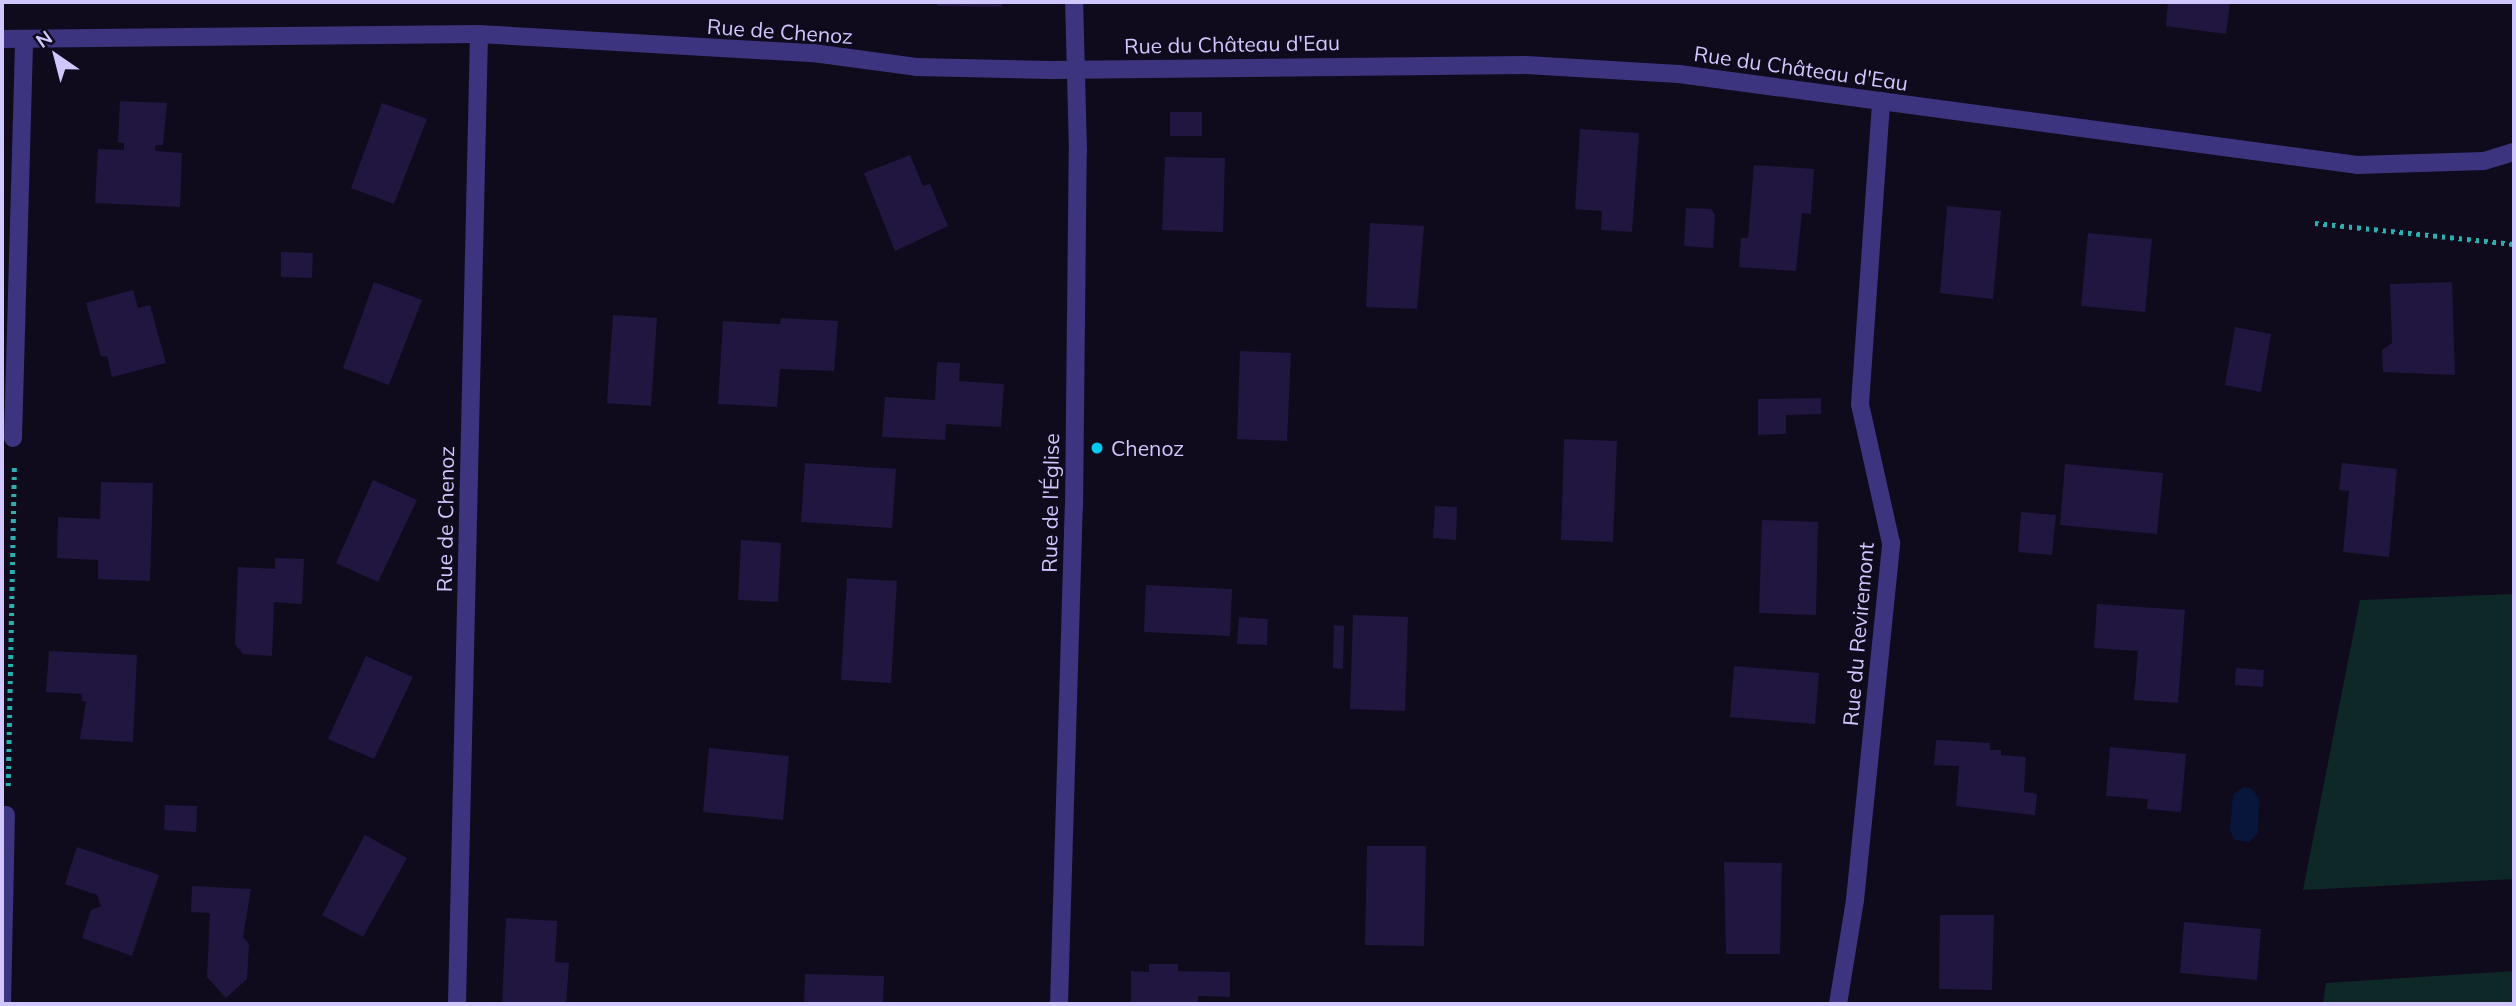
<!DOCTYPE html>
<meta charset="utf-8">
<style>
body{margin:0}
#map{position:relative;width:2516px;height:1006px;overflow:hidden;background:#0f0b1d;font-family:Mulish,sans-serif}
div>[style]{position:absolute}
.green>*{inset:0;background:#0e2727}
.water>*{inset:0;background:#07163a}
.building>*{inset:0;background:#21163f}
.path>*{height:4.5px;margin-top:-2.25px;transform-origin:0;background:repeating-linear-gradient(90deg,#29b1b2 0 3.5px,transparent 0 8.5px)}
.lane>*{height:18px;margin:-9px;padding:0 9px;transform-origin:9px;border-radius:9px;background:#3c347e}
.street>*{height:18px;margin:-9px;padding:0 9px;transform-origin:9px;border-radius:9px;background:#3c347e}
.dots>*{width:19px;height:19px;translate:-50% -50%;box-sizing:border-box;border:4px solid #0f0b1d;border-radius:50%}
span{translate:-50% -50%;white-space:nowrap;text-align:center;line-height:1.15;-webkit-text-stroke:5px #0f0b1d;paint-order:stroke}
.street-label{font-size:21px;color:#d1c7ff}
.poi-label{font-size:21px;color:#d1c7ff}
.left{translate:0 -50%;text-align:left}
.frame{position:absolute;inset:0;border:4px solid #d1c7ff;pointer-events:none}
.north{position:absolute;left:21px;top:21px;width:70px;height:70px;-webkit-text-stroke:5px #0f0b1d;paint-order:stroke;rotate:325deg;font-size:19px;font-weight:700;line-height:28px;text-align:center;color:#d1c7ff}
.north::after{content:'';display:block;margin:auto;width:24px;height:32px;background:#d1c7ff;clip-path:polygon(50% 0,100% 100%,50% 72%,0 100%)}
</style>
<div id="map">
<div class="green">
<div style="clip-path:polygon(2514px 594px,2514px 879px,2303px 890px,2360px 600px)"></div>
<div style="clip-path:polygon(2514px 971px,2514px 1004px,2323px 1004px,2326px 983px)"></div>
</div>
<div class="water">
<div style="clip-path:polygon(2243px 787px,2251px 788px,2259px 798px,2258px 833px,2249px 842px,2235px 840px,2230px 831px,2233px 795px)"></div>
</div>
<div class="building">
<div style="clip-path:polygon(937px 2px,1002px 2px,1002px 7px,937px 6px)"></div>
<div style="clip-path:polygon(2168px 2px,2230px 2px,2226px 34px,2166px 26px)"></div>
<div style="clip-path:polygon(120px 101px,167px 103px,163px 145px,156px 145px,155px 151px,182px 153px,180px 207px,95px 203px,98px 149px,124px 150px,124px 143px,118px 142px)"></div>
<div style="clip-path:polygon(382px 103px,427px 119px,394px 204px,351px 188px)"></div>
<div style="clip-path:polygon(1170px 112px,1202px 112px,1202px 136px,1170px 136px)"></div>
<div style="clip-path:polygon(1580px 129px,1639px 133px,1632px 232px,1601px 230px,1602px 211px,1575px 209px)"></div>
<div style="clip-path:polygon(910px 155px,923px 186px,930px 184px,948px 226px,895px 251px,864px 173px)"></div>
<div style="clip-path:polygon(1165px 157px,1225px 158px,1223px 232px,1162px 230px)"></div>
<div style="clip-path:polygon(1754px 165px,1814px 169px,1811px 214px,1802px 213px,1796px 271px,1739px 267px,1741px 238px,1748px 238px)"></div>
<div style="clip-path:polygon(1947px 206px,2001px 211px,1993px 299px,1940px 293px)"></div>
<div style="clip-path:polygon(1686px 208px,1711px 209px,1715px 215px,1713px 248px,1684px 246px)"></div>
<div style="clip-path:polygon(1370px 223px,1424px 226px,1417px 309px,1366px 307px)"></div>
<div style="clip-path:polygon(2088px 233px,2152px 239px,2145px 312px,2081px 306px)"></div>
<div style="clip-path:polygon(281px 252px,313px 253px,312px 278px,281px 277px)"></div>
<div style="clip-path:polygon(374px 282px,422px 300px,389px 385px,343px 368px)"></div>
<div style="clip-path:polygon(2452px 282px,2455px 375px,2383px 372px,2382px 350px,2392px 343px,2390px 284px)"></div>
<div style="clip-path:polygon(133px 290px,138px 308px,150px 305px,166px 363px,112px 377px,107px 356px,101px 357px,86px 303px)"></div>
<div style="clip-path:polygon(613px 315px,657px 318px,651px 406px,607px 403px)"></div>
<div style="clip-path:polygon(781px 318px,838px 321px,834px 371px,780px 369px,777px 407px,718px 404px,723px 321px,780px 324px)"></div>
<div style="clip-path:polygon(2235px 327px,2271px 334px,2261px 392px,2225px 385px)"></div>
<div style="clip-path:polygon(1240px 351px,1291px 353px,1287px 441px,1237px 439px)"></div>
<div style="clip-path:polygon(937px 362px,960px 363px,959px 381px,1004px 384px,1001px 427px,946px 424px,945px 440px,882px 437px,885px 397px,935px 400px)"></div>
<div style="clip-path:polygon(1821px 398px,1821px 414px,1786px 415px,1786px 434px,1758px 435px,1758px 399px)"></div>
<div style="clip-path:polygon(1564px 439px,1617px 441px,1613px 542px,1561px 540px)"></div>
<div style="clip-path:polygon(805px 463px,896px 469px,892px 528px,801px 522px)"></div>
<div style="clip-path:polygon(2342px 463px,2397px 469px,2389px 557px,2343px 552px,2349px 491px,2339px 490px)"></div>
<div style="clip-path:polygon(2065px 464px,2163px 473px,2157px 534px,2060px 525px)"></div>
<div style="clip-path:polygon(373px 480px,417px 500px,378px 582px,336px 563px)"></div>
<div style="clip-path:polygon(101px 482px,153px 483px,150px 581px,98px 579px,98px 560px,57px 558px,58px 517px,100px 519px)"></div>
<div style="clip-path:polygon(1435px 506px,1457px 507px,1456px 540px,1433px 538px)"></div>
<div style="clip-path:polygon(2021px 512px,2056px 515px,2052px 555px,2018px 552px)"></div>
<div style="clip-path:polygon(1762px 520px,1818px 522px,1816px 615px,1759px 613px)"></div>
<div style="clip-path:polygon(741px 540px,781px 543px,778px 602px,738px 600px)"></div>
<div style="clip-path:polygon(275px 558px,304px 559px,302px 604px,274px 602px,272px 656px,243px 654px,235px 644px,238px 567px,275px 569px)"></div>
<div style="clip-path:polygon(847px 578px,897px 581px,891px 683px,841px 680px)"></div>
<div style="clip-path:polygon(1146px 585px,1232px 589px,1230px 636px,1144px 632px)"></div>
<div style="clip-path:polygon(2097px 604px,2185px 610px,2178px 703px,2134px 700px,2138px 651px,2094px 648px)"></div>
<div style="clip-path:polygon(1353px 615px,1408px 617px,1405px 711px,1350px 709px)"></div>
<div style="clip-path:polygon(1239px 617px,1268px 619px,1267px 645px,1237px 644px)"></div>
<div style="clip-path:polygon(1334px 625px,1344px 626px,1343px 669px,1333px 668px)"></div>
<div style="clip-path:polygon(49px 651px,137px 655px,133px 742px,80px 739px,86px 702px,82px 701px,82px 694px,46px 692px)"></div>
<div style="clip-path:polygon(366px 656px,413px 677px,374px 759px,328px 739px)"></div>
<div style="clip-path:polygon(1734px 666px,1819px 673px,1815px 724px,1730px 717px)"></div>
<div style="clip-path:polygon(2236px 668px,2264px 670px,2263px 687px,2235px 685px)"></div>
<div style="clip-path:polygon(1936px 740px,1990px 743px,1990px 750px,2001px 750px,2001px 755px,2026px 757px,2024px 792px,2037px 794px,2035px 815px,1956px 806px,1959px 766px,1934px 765px)"></div>
<div style="clip-path:polygon(2110px 747px,2186px 754px,2181px 812px,2147px 809px,2148px 799px,2106px 796px)"></div>
<div style="clip-path:polygon(709px 748px,789px 756px,783px 820px,703px 812px)"></div>
<div style="clip-path:polygon(165px 805px,197px 806px,196px 832px,164px 830px)"></div>
<div style="clip-path:polygon(365px 835px,407px 858px,363px 937px,322px 915px)"></div>
<div style="clip-path:polygon(1367px 846px,1426px 846px,1424px 946px,1365px 945px)"></div>
<div style="clip-path:polygon(77px 847px,159px 875px,132px 956px,82px 938px,91px 910px,101px 906px,97px 895px,65px 884px)"></div>
<div style="clip-path:polygon(1724px 862px,1782px 863px,1780px 954px,1726px 954px)"></div>
<div style="clip-path:polygon(192px 886px,251px 889px,243px 937px,249px 944px,247px 979px,226px 998px,207px 977px,210px 913px,191px 912px)"></div>
<div style="clip-path:polygon(1940px 915px,1994px 915px,1992px 990px,1939px 989px)"></div>
<div style="clip-path:polygon(506px 918px,557px 921px,555px 962px,569px 963px,566px 1004px,502px 1004px)"></div>
<div style="clip-path:polygon(2184px 922px,2261px 929px,2257px 980px,2180px 973px)"></div>
<div style="clip-path:polygon(1149px 964px,1178px 964px,1178px 971px,1230px 972px,1230px 997px,1198px 996px,1198px 1004px,1131px 1004px,1131px 971px,1149px 972px)"></div>
<div style="clip-path:polygon(805px 974px,884px 976px,883px 1004px,804px 1004px)"></div>
</div>
<div class="path">
<div style="left:2315px;top:223px;width:200px;rotate:6deg"></div>
<div style="left:8px;top:786px;width:320px;rotate:-88.9deg"></div>
</div>
<div class="lane">
<div style="left:2484px;top:161px;width:31px;rotate:-17deg"></div>
</div>
<div class="street">
<div style="left:2px;top:39px;width:477px;rotate:-0.6deg"></div>
<div style="left:479px;top:34px;width:335px;rotate:3.3deg"></div>
<div style="left:813px;top:53px;width:104px;rotate:7.7deg"></div>
<div style="left:916px;top:67px;width:135px;rotate:1.3deg"></div>
<div style="left:1051px;top:70px;width:475px;rotate:-0.6deg"></div>
<div style="left:1526px;top:65px;width:153px;rotate:3.4deg"></div>
<div style="left:1679px;top:74px;width:684px;rotate:7.64deg"></div>
<div style="left:2357px;top:165px;width:127px;rotate:-1.8deg"></div>
<div style="left:13px;top:438px;width:399px;rotate:-88.4deg"></div>
<div style="left:2px;top:1004px;width:189px;rotate:-88.8deg"></div>
<div style="left:457px;top:1004px;width:970px;rotate:-88.7deg"></div>
<div style="left:1059px;top:1004px;width:496px;rotate:-88.3deg"></div>
<div style="left:1074px;top:508px;width:357px;rotate:-89.4deg"></div>
<div style="left:1078px;top:151px;width:149px;rotate:-91.5deg"></div>
<div style="left:1838px;top:1004px;width:105px;rotate:-80.7deg"></div>
<div style="left:1855px;top:900px;width:359px;rotate:-84.2deg"></div>
<div style="left:1891px;top:543px;width:142px;rotate:-102.6deg"></div>
<div style="left:1860px;top:404px;width:304px;rotate:-86deg"></div>
</div>
<div class="dots">
<div style="left:1097px;top:448px;background:#00caf2"></div>
</div>
<div class="street-label">
<span style="left:780px;top:31px;rotate:4deg">Rue de Chenoz</span>
<span style="left:1232px;top:44px;rotate:-1deg">Rue du Château d'Eau</span>
<span style="left:1801px;top:68px;rotate:8deg">Rue du Château d'Eau</span>
<span style="left:1050px;top:503px;rotate:-89deg">Rue de l'Église</span>
<span style="left:445px;top:519px;rotate:-89deg">Rue de Chenoz</span>
<span style="left:1858px;top:634px;rotate:-85deg">Rue du Reviremont</span>
</div>
<div class="poi-label">
<span class="left" style="left:1111px;top:448px">Chenoz</span>
</div>
<div class="frame"></div>
<div class="north">N</div>
</div>
